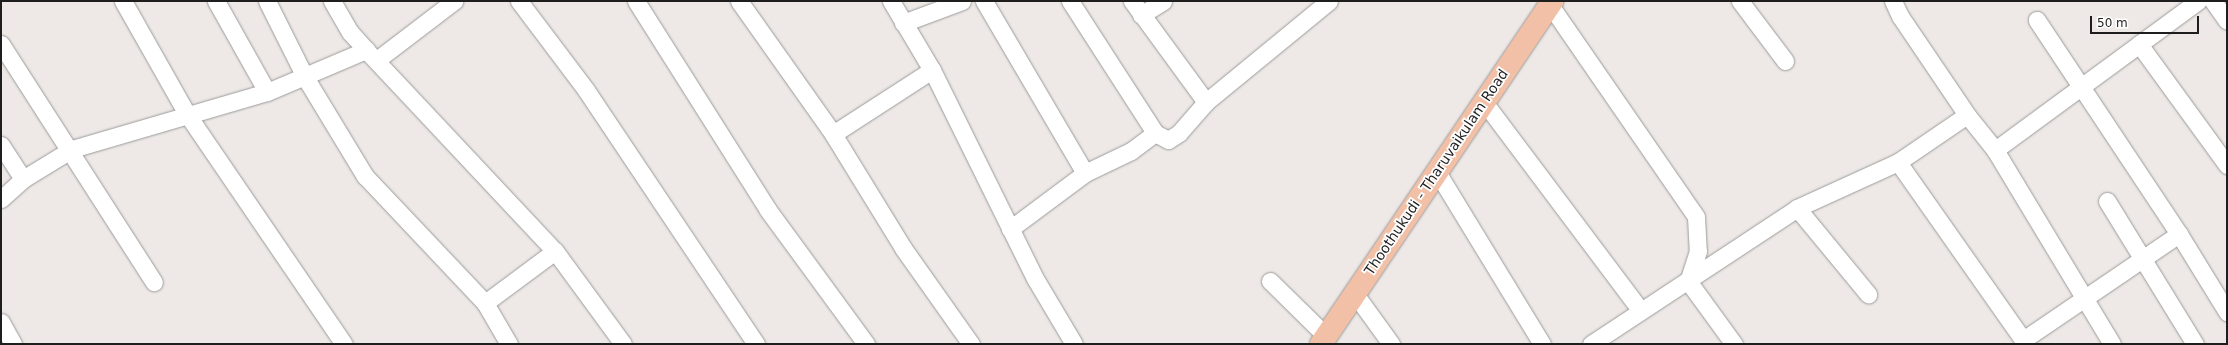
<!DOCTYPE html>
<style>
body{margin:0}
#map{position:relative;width:2228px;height:345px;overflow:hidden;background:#eee9e6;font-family:"DejaVu Sans",sans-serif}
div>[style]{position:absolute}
.roads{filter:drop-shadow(0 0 1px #9b9b9b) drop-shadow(0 0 1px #9b9b9b)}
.minor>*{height:17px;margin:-8.5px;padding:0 8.5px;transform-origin:8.5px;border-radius:8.5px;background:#fff}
.major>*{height:22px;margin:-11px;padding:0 11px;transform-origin:11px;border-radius:11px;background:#f2c0a7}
span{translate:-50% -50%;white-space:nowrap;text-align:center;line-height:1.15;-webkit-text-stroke:3.5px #fff;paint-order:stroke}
.street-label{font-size:14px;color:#1e1e1e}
.frame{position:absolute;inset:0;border:2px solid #1e1e1e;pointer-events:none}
.scale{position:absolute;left:2090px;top:16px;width:109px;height:18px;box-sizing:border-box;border:2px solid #1e1e1e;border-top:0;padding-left:5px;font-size:12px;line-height:14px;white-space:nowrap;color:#1e1e1e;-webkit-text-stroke:3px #fff;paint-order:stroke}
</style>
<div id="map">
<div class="roads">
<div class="minor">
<div style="left:123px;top:1px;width:130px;rotate:60.5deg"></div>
<div style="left:187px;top:114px;width:278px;rotate:55.7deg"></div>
<div style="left:216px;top:1px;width:104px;rotate:60.7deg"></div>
<div style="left:267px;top:1px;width:85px;rotate:63.4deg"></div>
<div style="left:305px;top:77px;width:116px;rotate:58.8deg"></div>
<div style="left:365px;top:176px;width:175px;rotate:46.6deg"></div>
<div style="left:485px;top:303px;width:48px;rotate:59.7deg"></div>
<div style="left:332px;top:1px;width:36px;rotate:60deg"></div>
<div style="left:350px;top:32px;width:24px;rotate:48deg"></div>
<div style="left:366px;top:50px;width:276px;rotate:46.8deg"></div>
<div style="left:555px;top:251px;width:115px;rotate:53.8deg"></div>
<div style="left:519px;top:1px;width:111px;rotate:53deg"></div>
<div style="left:586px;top:90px;width:306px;rotate:56.2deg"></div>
<div style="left:636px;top:1px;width:247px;rotate:57.7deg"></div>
<div style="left:768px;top:210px;width:166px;rotate:53.8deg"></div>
<div style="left:739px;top:1px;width:163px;rotate:54.7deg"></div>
<div style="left:833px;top:134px;width:118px;rotate:-32.9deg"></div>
<div style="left:891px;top:1px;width:80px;rotate:59.3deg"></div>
<div style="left:932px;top:70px;width:234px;rotate:63.7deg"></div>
<div style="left:1036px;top:280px;width:74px;rotate:59.3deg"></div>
<div style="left:984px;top:1px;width:199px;rotate:59.6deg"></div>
<div style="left:1070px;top:1px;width:157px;rotate:57.2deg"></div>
<div style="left:1155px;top:133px;width:15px;rotate:28deg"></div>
<div style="left:1168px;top:140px;width:13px;rotate:-32deg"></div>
<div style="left:1179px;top:133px;width:41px;rotate:-48.9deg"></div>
<div style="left:1132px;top:1px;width:125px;rotate:53.8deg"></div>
<div style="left:1206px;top:102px;width:159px;rotate:-39.4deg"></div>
<div style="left:1740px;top:1px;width:75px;rotate:53.1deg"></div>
<div style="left:1893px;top:1px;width:17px;rotate:65deg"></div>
<div style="left:1900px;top:16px;width:120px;rotate:55.9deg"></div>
<div style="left:2213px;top:1px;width:24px;rotate:55deg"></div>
<div style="left:1550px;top:5px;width:257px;rotate:55.4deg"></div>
<div style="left:1696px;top:217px;width:34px;rotate:87deg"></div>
<div style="left:1698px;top:251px;width:32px;rotate:108deg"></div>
<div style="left:1688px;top:281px;width:78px;rotate:53.9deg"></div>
<div style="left:1141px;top:15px;width:26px;rotate:-32deg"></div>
<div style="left:903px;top:23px;width:63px;rotate:-20.4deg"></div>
<div style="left:1px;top:44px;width:283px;rotate:57.3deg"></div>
<div style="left:2139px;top:44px;width:150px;rotate:54deg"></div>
<div style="left:378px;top:59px;width:96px;rotate:-37.3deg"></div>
<div style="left:1484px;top:102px;width:261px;rotate:53.1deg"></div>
<div style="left:833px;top:134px;width:134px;rotate:58.4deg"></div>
<div style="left:903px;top:248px;width:118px;rotate:54.7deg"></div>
<div style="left:1px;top:145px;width:40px;rotate:57.1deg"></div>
<div style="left:1995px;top:150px;width:227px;rotate:58.9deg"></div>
<div style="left:1898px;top:162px;width:83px;rotate:-34.3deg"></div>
<div style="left:1967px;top:115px;width:45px;rotate:51.3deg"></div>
<div style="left:1995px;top:150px;width:252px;rotate:-36.3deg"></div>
<div style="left:1437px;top:172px;width:202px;rotate:58.6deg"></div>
<div style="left:1px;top:199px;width:30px;rotate:-42deg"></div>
<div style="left:23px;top:179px;width:57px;rotate:-31.5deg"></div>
<div style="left:72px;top:149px;width:203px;rotate:-16.3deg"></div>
<div style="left:267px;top:92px;width:108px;rotate:-23deg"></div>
<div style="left:2107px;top:201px;width:168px;rotate:58.4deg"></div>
<div style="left:1797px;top:208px;width:112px;rotate:50.5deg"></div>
<div style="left:1010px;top:229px;width:94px;rotate:-36.7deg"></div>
<div style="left:1085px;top:173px;width:51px;rotate:-25.6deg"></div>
<div style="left:1131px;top:151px;width:30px;rotate:-37deg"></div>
<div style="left:2179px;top:234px;width:92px;rotate:58.4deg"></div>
<div style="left:1270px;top:281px;width:78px;rotate:44.5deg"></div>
<div style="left:1355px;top:294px;width:62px;rotate:54.2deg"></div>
<div style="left:485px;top:303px;width:87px;rotate:-36.6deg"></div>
<div style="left:1px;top:322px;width:25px;rotate:61deg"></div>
<div style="left:2023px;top:340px;width:189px;rotate:-34.2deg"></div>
<div style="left:2179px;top:234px;width:257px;rotate:-123.6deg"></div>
<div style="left:1591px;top:344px;width:247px;rotate:-33.4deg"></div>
<div style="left:1797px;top:208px;width:111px;rotate:-24.5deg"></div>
<div style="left:1898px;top:162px;width:223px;rotate:54.9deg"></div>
</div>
<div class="major">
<div style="left:1321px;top:344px;width:414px;rotate:-56deg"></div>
</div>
</div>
<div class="street-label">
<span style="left:1436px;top:172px;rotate:-56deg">Thoothukudi - Tharuvaikulam Road</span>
</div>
<div class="frame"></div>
<div class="scale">50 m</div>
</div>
